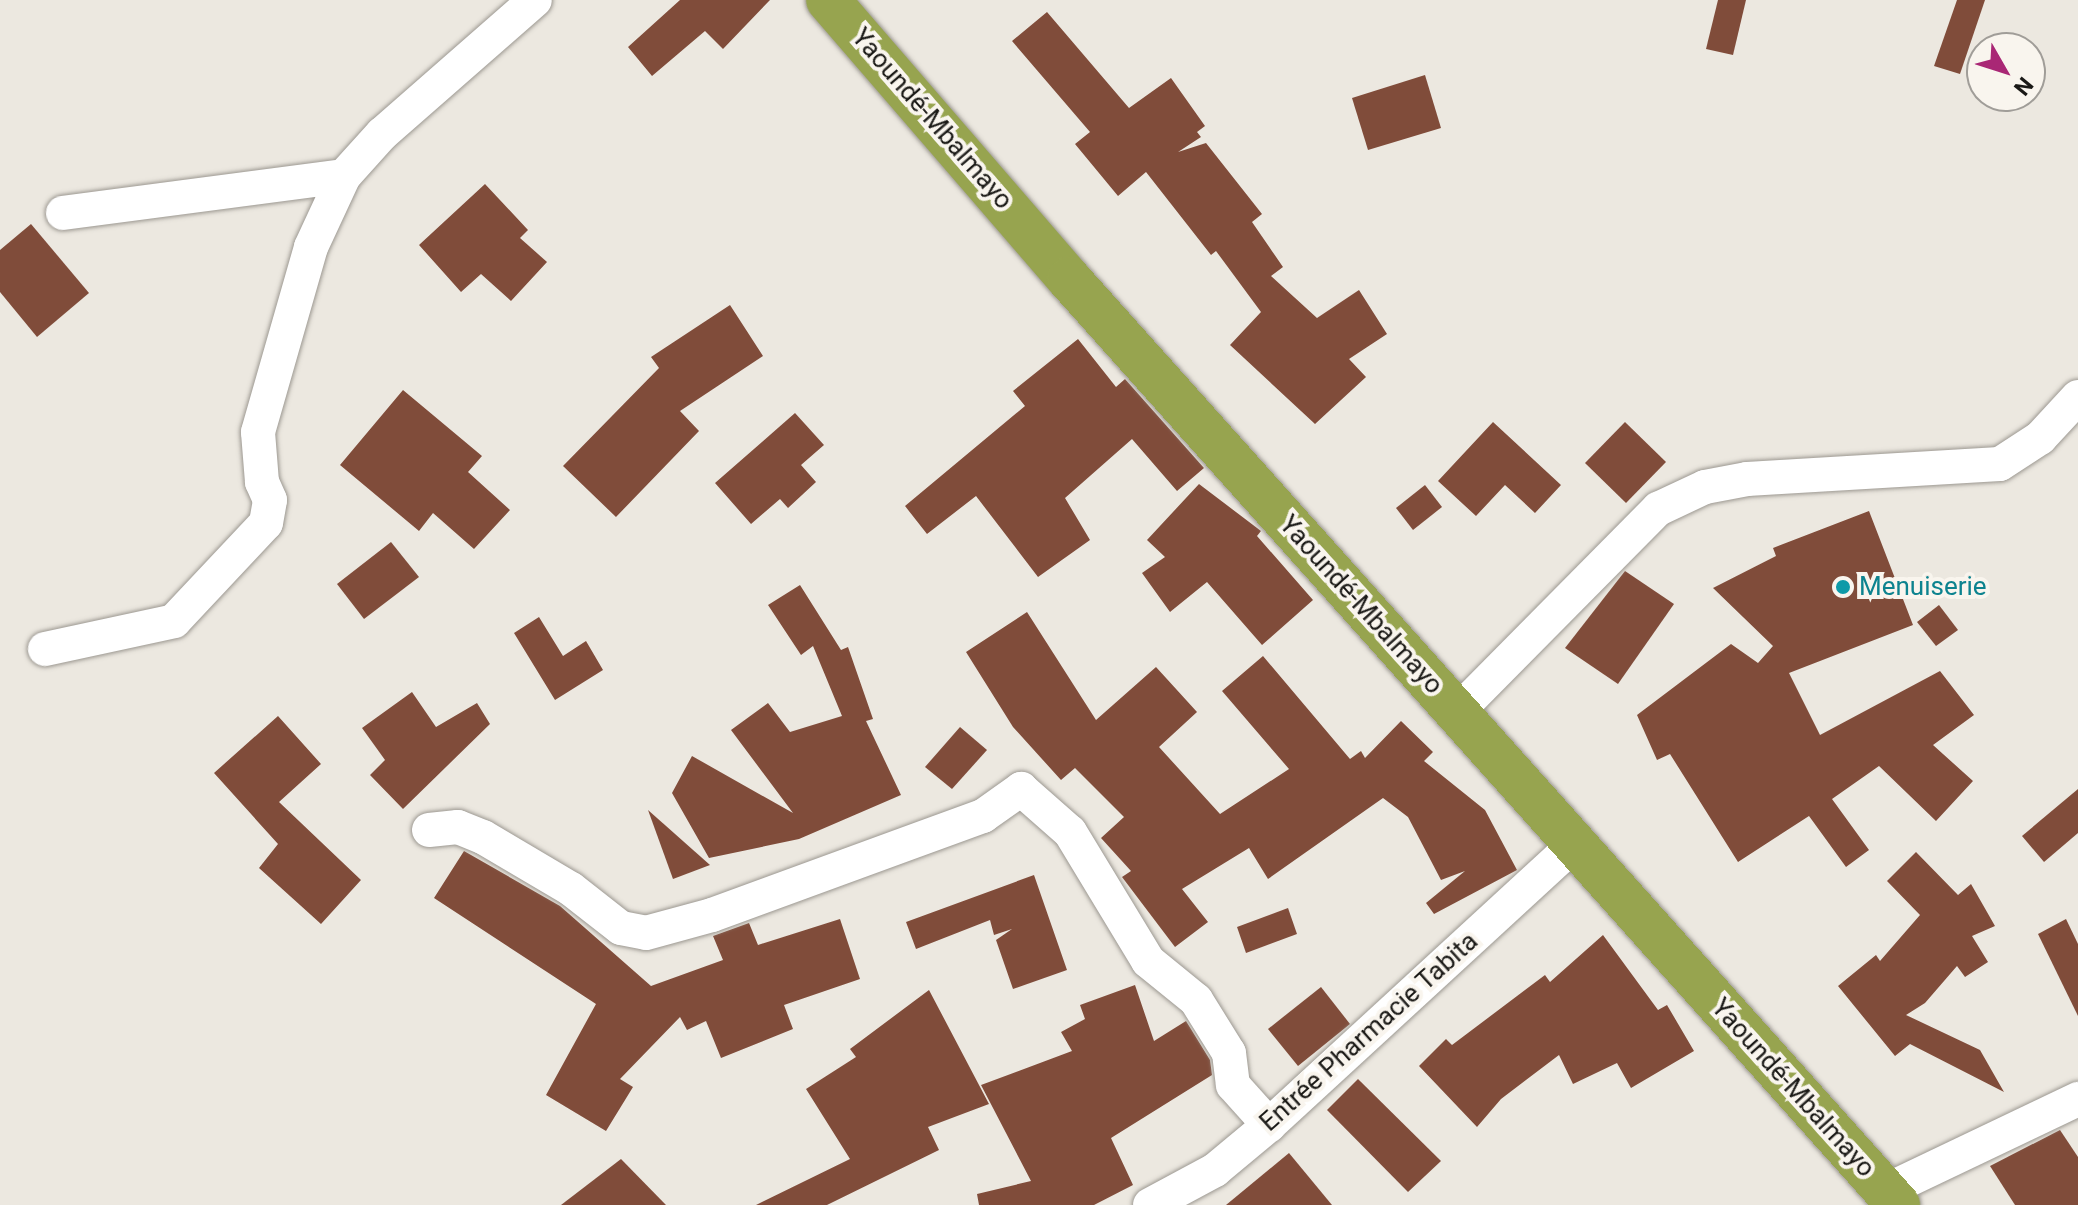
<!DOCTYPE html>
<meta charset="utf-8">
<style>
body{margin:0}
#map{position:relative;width:2078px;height:1205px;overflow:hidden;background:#ece8e0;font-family:Roboto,sans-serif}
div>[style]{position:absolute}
.building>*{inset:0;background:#804c3a}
.roads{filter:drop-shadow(0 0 2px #9c9891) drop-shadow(0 0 2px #9c9891)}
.minor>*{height:34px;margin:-17px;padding:0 17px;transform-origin:17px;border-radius:17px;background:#fff}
.highway>*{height:44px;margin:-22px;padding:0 22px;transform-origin:22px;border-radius:22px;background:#97a44f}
.dots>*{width:22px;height:22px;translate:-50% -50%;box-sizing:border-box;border:4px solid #f9f5ee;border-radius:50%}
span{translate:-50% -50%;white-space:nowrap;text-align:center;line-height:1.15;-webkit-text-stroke:8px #f9f5ee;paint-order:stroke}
.street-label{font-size:26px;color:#1a1916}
.culture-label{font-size:26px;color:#0d838f}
.left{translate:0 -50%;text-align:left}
.north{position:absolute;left:1966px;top:32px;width:80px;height:80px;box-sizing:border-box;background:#f9f5ee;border:2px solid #a09d98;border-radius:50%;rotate:129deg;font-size:22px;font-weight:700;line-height:32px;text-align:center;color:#1a1916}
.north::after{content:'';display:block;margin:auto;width:28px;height:36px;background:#a92775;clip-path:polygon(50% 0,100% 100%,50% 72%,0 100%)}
</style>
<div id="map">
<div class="building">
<div style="clip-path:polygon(680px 0,770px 0,723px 49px,705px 31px,652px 76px,628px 47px)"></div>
<div style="clip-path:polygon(1718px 0,1746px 0,1733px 55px,1706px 49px)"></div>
<div style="clip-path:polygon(1957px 0,1985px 0,1960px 74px,1934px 66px)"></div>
<div style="clip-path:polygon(1047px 12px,1129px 108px,1171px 78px,1205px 126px,1197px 132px,1201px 137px,1178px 152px,1206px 143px,1262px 214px,1252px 222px,1283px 267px,1271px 276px,1317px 318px,1359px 290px,1387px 334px,1349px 359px,1366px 377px,1315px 424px,1230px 345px,1261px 312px,1216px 251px,1211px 255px,1146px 172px,1118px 196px,1075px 144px,1090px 132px,1012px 41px)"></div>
<div style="clip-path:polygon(1425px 75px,1441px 128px,1368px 150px,1352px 98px)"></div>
<div style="clip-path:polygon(485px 184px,528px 230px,520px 238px,547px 262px,511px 301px,481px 274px,461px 292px,419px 245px)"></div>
<div style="clip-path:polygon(31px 224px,89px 293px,37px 337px,0 292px,0 250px)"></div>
<div style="clip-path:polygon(730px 305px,763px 356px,680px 411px,699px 431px,616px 517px,563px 466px,659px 368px,651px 357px)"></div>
<div style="clip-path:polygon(1078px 339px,1116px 387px,1125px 379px,1204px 468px,1177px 491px,1132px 439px,1065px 498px,1090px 540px,1038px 577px,976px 496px,927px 534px,905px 506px,1025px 406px,1013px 391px)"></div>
<div style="clip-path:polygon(403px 390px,482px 456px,468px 472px,510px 510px,474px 549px,433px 513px,419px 531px,340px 465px)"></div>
<div style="clip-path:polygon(795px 413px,824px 445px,801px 465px,816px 482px,788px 508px,780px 499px,751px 524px,715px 483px)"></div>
<div style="clip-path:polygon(1493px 422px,1561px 485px,1535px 513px,1505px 485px,1476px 516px,1438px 481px)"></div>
<div style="clip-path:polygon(1625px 422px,1666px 462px,1626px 503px,1585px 463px)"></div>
<div style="clip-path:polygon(1199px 484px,1261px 531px,1257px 536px,1313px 600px,1262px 645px,1207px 582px,1170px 612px,1142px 573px,1165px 557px,1147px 540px)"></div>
<div style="clip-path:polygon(1425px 485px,1442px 507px,1413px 530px,1396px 508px)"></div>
<div style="clip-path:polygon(1869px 511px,1913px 625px,1789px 673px,1820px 735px,1940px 671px,1974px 715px,1933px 745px,1973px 781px,1936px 821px,1879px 766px,1832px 799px,1869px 850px,1846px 867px,1809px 816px,1738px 862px,1670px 754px,1657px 760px,1637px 715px,1731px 644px,1758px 663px,1773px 646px,1713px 588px,1776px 556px,1773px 548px)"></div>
<div style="clip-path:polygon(391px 542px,419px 577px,364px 619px,337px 584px)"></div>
<div style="clip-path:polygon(1625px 571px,1674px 604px,1618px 684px,1565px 648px)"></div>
<div style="clip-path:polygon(800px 585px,841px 650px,848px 647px,873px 719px,866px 721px,901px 795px,799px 839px,709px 858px,672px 793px,692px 756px,793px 813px,731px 730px,768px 703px,790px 732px,842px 716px,813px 646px,801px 655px,768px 605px)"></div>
<div style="clip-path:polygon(1939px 605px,1958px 630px,1936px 646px,1917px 622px)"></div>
<div style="clip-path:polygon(1027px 612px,1096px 720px,1156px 667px,1197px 712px,1159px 747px,1220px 814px,1289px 769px,1222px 691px,1263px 656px,1350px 759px,1361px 751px,1365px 758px,1401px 721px,1433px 752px,1424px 761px,1485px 810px,1517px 870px,1434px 914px,1426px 903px,1465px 871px,1441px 880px,1408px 817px,1383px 798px,1268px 879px,1249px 848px,1182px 889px,1208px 922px,1175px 947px,1122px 877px,1131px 871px,1101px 838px,1124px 817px,1075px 768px,1061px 780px,1013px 727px,966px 652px)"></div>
<div style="clip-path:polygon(539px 617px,563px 656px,586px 641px,603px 670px,555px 700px,514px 633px)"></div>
<div style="clip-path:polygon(412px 692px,436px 727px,477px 703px,490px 724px,403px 809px,370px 775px,385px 760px,362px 728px)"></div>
<div style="clip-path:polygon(278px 716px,321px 764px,279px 802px,361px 880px,321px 924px,259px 868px,278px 844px,214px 773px)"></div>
<div style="clip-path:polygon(960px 727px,987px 750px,952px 789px,925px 767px)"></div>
<div style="clip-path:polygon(2078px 789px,2078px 833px,2044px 862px,2022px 836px)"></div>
<div style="clip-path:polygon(648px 810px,710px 865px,673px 879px)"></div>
<div style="clip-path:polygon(464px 851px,560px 906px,651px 986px,723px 960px,713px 936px,749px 923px,758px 945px,840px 919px,860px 979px,784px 1005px,793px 1029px,721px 1058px,706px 1021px,687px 1030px,680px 1017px,620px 1079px,633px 1087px,606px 1131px,546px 1095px,596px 1004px,434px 898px)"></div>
<div style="clip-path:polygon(1916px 852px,1958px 895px,1971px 884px,1995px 926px,1972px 936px,1988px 962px,1965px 977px,1957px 966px,1925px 1003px,1906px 1015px,1980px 1050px,2004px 1092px,1910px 1044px,1895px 1056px,1838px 986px,1876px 955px,1880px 961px,1920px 915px,1887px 881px)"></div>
<div style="clip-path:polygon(1034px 875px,1067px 970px,1013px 989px,996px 940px,1012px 929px,994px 935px,990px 920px,916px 949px,906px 922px)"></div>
<div style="clip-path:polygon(1288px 908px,1297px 934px,1246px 953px,1237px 927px)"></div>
<div style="clip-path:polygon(2066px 919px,2078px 944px,2078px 1016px,2038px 934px)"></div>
<div style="clip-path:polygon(1603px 935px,1658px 1010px,1667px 1005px,1694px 1051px,1631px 1088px,1617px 1063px,1573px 1084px,1559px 1055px,1501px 1099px,1477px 1127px,1419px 1066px,1446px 1039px,1452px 1045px,1545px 975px,1550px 982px)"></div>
<div style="clip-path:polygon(1135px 985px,1154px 1041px,1186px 1021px,1210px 1060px,1212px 1075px,1111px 1138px,1133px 1185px,1094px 1205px,979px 1205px,977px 1194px,1031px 1181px,981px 1085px,1072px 1051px,1061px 1032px,1085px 1019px,1080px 1005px)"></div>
<div style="clip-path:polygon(1321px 987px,1350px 1024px,1298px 1066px,1268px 1029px)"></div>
<div style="clip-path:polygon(929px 990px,989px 1104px,928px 1127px,939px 1150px,827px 1205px,756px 1205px,850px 1159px,806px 1089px,856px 1057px,850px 1049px)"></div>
<div style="clip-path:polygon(1358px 1079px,1441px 1161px,1408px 1192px,1327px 1110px)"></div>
<div style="clip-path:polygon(2060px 1130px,2078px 1157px,2078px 1205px,2015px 1205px,1990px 1166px)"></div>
<div style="clip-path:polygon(1289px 1153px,1332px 1205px,1226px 1205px)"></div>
<div style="clip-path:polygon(621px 1159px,666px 1205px,561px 1205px)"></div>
</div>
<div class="roads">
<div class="minor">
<div style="left:63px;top:213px;width:283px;rotate:-7.5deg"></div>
<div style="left:45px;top:649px;width:132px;rotate:-12.2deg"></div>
<div style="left:174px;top:621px;width:134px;rotate:-46.8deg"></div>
<div style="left:266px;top:523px;width:23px;rotate:-80deg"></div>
<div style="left:270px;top:500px;width:20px;rotate:-114deg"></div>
<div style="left:262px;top:482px;width:50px;rotate:-94.6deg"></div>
<div style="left:258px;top:432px;width:192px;rotate:-74deg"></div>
<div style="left:311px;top:247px;width:78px;rotate:-65.1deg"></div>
<div style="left:344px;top:176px;width:57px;rotate:-47.9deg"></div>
<div style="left:382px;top:134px;width:203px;rotate:-41.2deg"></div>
<div style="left:1457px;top:712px;width:286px;rotate:-45.3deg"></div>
<div style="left:1658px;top:509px;width:52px;rotate:-25.1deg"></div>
<div style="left:1705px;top:487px;width:43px;rotate:-10.8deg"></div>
<div style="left:1747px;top:479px;width:253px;rotate:-3.4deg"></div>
<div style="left:2000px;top:464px;width:48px;rotate:-33deg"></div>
<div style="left:2040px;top:438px;width:56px;rotate:-47.2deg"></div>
<div style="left:429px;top:830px;width:29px;rotate:-6deg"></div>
<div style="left:458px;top:827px;width:27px;rotate:22deg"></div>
<div style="left:483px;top:837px;width:102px;rotate:30.6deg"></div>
<div style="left:571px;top:889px;width:63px;rotate:38deg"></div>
<div style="left:621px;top:928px;width:25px;rotate:11deg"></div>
<div style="left:646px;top:933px;width:68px;rotate:-15.3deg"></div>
<div style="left:712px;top:915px;width:289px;rotate:-20.1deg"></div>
<div style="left:983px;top:816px;width:47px;rotate:-35.4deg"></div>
<div style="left:1021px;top:789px;width:65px;rotate:41.3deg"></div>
<div style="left:1070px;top:832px;width:151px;rotate:58.8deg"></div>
<div style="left:1148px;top:961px;width:62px;rotate:39.1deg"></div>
<div style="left:1196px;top:1000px;width:62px;rotate:58.1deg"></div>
<div style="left:1229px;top:1053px;width:32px;rotate:83deg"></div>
<div style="left:1233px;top:1085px;width:54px;rotate:48deg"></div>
<div style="left:1885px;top:1191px;width:214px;rotate:-25.5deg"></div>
<div style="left:1150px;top:1205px;width:74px;rotate:-28.3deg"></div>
<div style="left:1215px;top:1170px;width:70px;rotate:-39.8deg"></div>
<div style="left:1269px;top:1125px;width:417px;rotate:-42.6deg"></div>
</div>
<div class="highway">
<div style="left:828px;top:0;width:369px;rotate:49.2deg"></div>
<div style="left:1069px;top:279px;width:1243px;rotate:48.16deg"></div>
</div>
</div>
<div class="dots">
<div style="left:1843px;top:587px;background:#0f9aa8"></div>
</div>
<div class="street-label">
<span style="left:932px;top:119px;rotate:49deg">Yaoundé-Mbalmayo</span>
<span style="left:1361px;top:605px;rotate:48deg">Yaoundé-Mbalmayo</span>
<span style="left:1369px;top:1032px;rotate:-42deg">Entrée Pharmacie Tabita</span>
<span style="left:1793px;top:1088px;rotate:48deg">Yaoundé-Mbalmayo</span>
</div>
<div class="culture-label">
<span class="left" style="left:1859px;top:587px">Menuiserie</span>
</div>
<div class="north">N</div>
</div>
